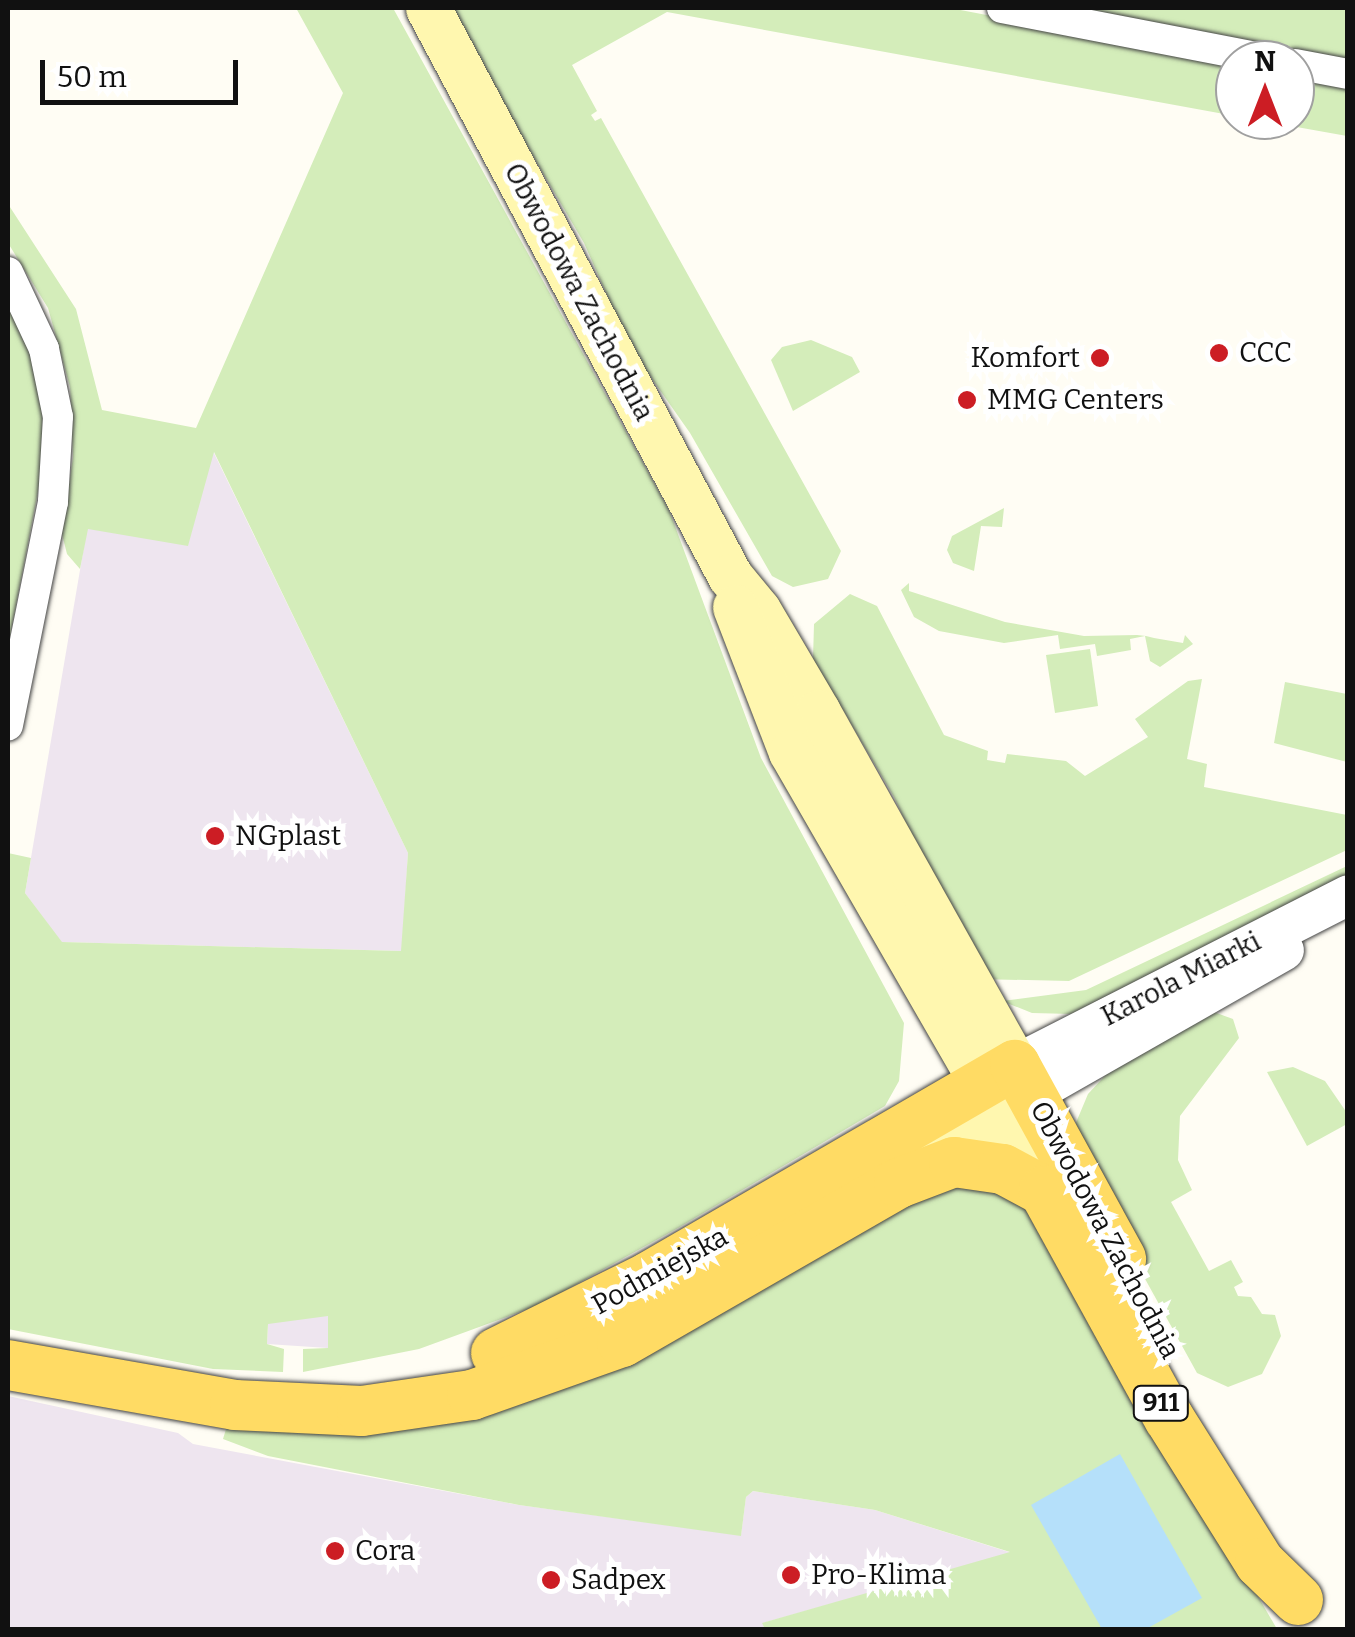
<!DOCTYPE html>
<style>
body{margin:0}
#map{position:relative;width:1355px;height:1637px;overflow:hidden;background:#fffdf4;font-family:Bitter,serif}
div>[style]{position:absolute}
.industrial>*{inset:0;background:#eee5ef}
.green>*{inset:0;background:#d4edba}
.water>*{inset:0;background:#b5e0fa}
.roads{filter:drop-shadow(0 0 2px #444) drop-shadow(0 0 2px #444)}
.minor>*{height:30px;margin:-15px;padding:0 15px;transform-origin:15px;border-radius:15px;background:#fff}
.tertiary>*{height:40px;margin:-20px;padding:0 20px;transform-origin:20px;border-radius:20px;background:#fff}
.secondary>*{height:45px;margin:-22.5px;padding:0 22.5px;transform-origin:22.5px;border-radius:22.5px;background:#fff7af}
.primary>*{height:50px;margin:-25px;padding:0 25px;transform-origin:25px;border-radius:25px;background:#ffdb64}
.dots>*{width:28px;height:28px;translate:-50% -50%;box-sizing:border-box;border:5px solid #fff;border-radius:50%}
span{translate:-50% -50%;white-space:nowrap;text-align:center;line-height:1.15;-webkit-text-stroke:10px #fff;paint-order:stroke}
.shield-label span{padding:2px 8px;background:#fff;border:2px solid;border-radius:8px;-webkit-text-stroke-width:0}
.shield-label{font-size:25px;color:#111;font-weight:700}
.street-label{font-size:28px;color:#111}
.poi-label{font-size:28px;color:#111}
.left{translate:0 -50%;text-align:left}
.right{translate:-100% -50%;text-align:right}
.frame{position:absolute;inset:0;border:10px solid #111;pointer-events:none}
.north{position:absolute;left:1215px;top:40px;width:100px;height:100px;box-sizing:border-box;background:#fff;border:2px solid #a0a0a0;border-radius:50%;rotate:0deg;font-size:28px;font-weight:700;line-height:40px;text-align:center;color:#111}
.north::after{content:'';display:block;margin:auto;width:35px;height:45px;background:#cc1d24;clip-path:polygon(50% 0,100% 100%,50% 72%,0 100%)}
.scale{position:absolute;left:40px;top:60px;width:198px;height:45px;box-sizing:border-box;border:5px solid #111;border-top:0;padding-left:12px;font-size:30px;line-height:35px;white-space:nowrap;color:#111;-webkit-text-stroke:8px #fff;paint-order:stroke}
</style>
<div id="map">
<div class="industrial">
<div style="clip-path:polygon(213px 451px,408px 853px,402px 951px,61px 942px,25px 893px,87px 529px)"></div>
<div style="clip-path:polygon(328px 1315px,328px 1348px,267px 1344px,268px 1323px)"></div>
<div style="clip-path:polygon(8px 1396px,178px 1433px,193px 1444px,519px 1505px,741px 1535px,746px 1497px,753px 1491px,875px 1510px,1012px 1553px,763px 1623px,765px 1629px,8px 1630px)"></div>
</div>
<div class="green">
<div style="clip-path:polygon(296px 8px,393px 8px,669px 510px,761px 758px,904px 1023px,899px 1081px,885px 1106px,678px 1228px,539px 1305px,419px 1349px,303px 1372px,303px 1349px,328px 1348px,328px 1316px,268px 1324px,267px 1344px,284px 1349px,283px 1372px,213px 1369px,8px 1329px,8px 853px,31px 858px,25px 893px,62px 942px,401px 951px,408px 853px,214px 452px,188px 546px,88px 529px,80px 569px,67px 554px,62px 534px,73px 457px,70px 387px,48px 308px,8px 243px,8px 204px,76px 309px,102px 410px,196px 428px,343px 93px)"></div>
<div style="clip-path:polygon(446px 8px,950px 8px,1235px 63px,1235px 116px,667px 12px,572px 65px,597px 111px,591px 115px,595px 121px,601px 118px,841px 551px,828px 579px,793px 587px,772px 576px,690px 433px,631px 349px,584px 243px)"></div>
<div style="clip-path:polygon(1061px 8px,1347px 8px,1347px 62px)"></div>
<div style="clip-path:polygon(1295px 74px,1347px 84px,1347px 136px,1258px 120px,1295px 120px)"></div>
<div style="clip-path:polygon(8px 295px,29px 345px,43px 412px,40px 481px,8px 647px)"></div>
<div style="clip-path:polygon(811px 340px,852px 357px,860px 372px,793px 411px,771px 360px,782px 347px)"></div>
<div style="clip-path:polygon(1004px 508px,1002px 527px,981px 526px,974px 571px,953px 563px,947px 550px,952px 536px)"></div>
<div style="clip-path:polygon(909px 583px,909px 591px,1005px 622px,1084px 636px,1137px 635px,1146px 636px,1154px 638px,1183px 643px,1185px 635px,1193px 644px,1160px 667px,1150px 661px,1145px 636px,1130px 639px,1131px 650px,1097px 656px,1095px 644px,1060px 649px,1058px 635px,1004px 643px,939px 631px,914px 617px,901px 590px)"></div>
<div style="clip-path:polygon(850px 594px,877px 606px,944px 735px,988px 751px,987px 760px,1005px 763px,1007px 754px,1066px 761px,1085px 776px,1148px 737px,1135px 719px,1188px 681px,1202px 679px,1187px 759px,1207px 764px,1204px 787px,1347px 815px,1347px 850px,1069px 981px,978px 979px,894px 797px,813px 659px,814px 624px)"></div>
<div style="clip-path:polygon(1090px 649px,1098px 706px,1055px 713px,1046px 655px)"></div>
<div style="clip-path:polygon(1285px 682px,1347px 694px,1347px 762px,1274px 743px)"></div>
<div style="clip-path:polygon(1347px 866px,1347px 875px,1316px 893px,1072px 1014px,1032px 1013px,1002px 1001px,1086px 990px)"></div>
<div style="clip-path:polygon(1211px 1011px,1233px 1019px,1239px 1038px,1180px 1116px,1178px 1160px,1192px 1190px,1171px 1202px,1209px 1271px,1231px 1260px,1243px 1282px,1234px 1287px,1238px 1296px,1251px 1297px,1262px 1314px,1275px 1315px,1281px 1336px,1262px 1374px,1228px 1387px,1197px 1373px,1080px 1161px,1075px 1125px,1088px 1094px,1114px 1066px)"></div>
<div style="clip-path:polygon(1293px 1067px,1325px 1081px,1347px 1113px,1347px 1124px,1307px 1146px,1267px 1072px)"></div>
<div style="clip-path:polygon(953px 1184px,1002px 1189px,1037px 1217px,1277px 1629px,765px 1629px,762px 1623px,1010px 1552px,875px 1510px,753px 1491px,746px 1497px,741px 1536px,519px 1505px,268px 1456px,223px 1439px,226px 1429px,398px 1424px)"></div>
</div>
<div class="water">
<div style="clip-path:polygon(1120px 1454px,1202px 1598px,1146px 1629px,1102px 1629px,1031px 1505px)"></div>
</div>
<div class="roads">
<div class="minor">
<div style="left:1002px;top:8px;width:276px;rotate:10.9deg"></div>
<div style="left:1295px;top:64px;width:54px;rotate:10.7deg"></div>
<div style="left:8px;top:272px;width:85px;rotate:64.9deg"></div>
<div style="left:44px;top:349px;width:69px;rotate:78.4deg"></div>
<div style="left:58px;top:417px;width:85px;rotate:93.4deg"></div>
<div style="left:53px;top:502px;width:228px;rotate:101.4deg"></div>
</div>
<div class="tertiary">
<div style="left:1015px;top:1065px;width:374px;rotate:-27deg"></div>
<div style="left:1032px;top:1094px;width:290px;rotate:-29.7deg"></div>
</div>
<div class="secondary">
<div style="left:428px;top:8px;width:643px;rotate:62deg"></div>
<div style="left:730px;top:576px;width:44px;rotate:50.5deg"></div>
<div style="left:758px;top:610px;width:118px;rotate:59.5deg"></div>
<div style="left:818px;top:712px;width:404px;rotate:60.8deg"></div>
<div style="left:735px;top:607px;width:155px;rotate:68.9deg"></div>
<div style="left:791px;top:752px;width:507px;rotate:60.04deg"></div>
<div style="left:909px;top:1176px;width:141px;rotate:-33.7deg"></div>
</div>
<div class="primary">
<div style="left:496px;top:1353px;width:171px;rotate:-26.4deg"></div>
<div style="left:649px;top:1277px;width:423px;rotate:-30.1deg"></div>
<div style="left:1015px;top:1065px;width:221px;rotate:61.3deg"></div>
<div style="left:8px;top:1365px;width:230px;rotate:10deg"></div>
<div style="left:235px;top:1405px;width:127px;rotate:2.7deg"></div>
<div style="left:362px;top:1411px;width:111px;rotate:-8.3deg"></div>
<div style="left:472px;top:1395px;width:159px;rotate:-19.5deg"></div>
<div style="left:622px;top:1342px;width:319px;rotate:-29.9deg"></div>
<div style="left:899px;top:1183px;width:59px;rotate:-20.9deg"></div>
<div style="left:954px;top:1162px;width:49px;rotate:8.1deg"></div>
<div style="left:1003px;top:1169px;width:47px;rotate:28.2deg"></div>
<div style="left:1044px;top:1191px;width:259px;rotate:61.2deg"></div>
<div style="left:1169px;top:1418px;width:171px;rotate:57.9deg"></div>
<div style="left:1260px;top:1563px;width:53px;rotate:44.2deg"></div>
</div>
</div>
<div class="dots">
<div style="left:1219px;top:353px;background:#cc1d24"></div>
<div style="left:1100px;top:358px;background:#cc1d24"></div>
<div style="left:967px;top:400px;background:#cc1d24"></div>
<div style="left:215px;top:836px;background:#cc1d24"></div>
<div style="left:335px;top:1551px;background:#cc1d24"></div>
<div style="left:791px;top:1575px;background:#cc1d24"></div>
<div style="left:551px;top:1580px;background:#cc1d24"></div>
</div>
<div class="shield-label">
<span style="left:1161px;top:1403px">911</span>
</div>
<div class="street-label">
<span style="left:579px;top:292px;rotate:62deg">Obwodowa Zachodnia</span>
<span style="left:1181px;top:979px;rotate:-27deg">Karola Miarki</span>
<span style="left:1105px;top:1230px;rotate:62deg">Obwodowa Zachodnia</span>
<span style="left:660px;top:1271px;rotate:-29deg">Podmiejska</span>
</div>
<div class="poi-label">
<span class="left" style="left:1239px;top:353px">CCC</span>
<span class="right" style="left:1080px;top:358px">Komfort</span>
<span class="left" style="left:987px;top:400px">MMG Centers</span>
<span class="left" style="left:235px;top:836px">NGplast</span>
<span class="left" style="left:355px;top:1551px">Cora</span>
<span class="left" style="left:811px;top:1575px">Pro-Klima</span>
<span class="left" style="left:571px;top:1580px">Sadpex</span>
</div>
<div class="frame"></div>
<div class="north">N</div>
<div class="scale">50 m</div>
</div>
